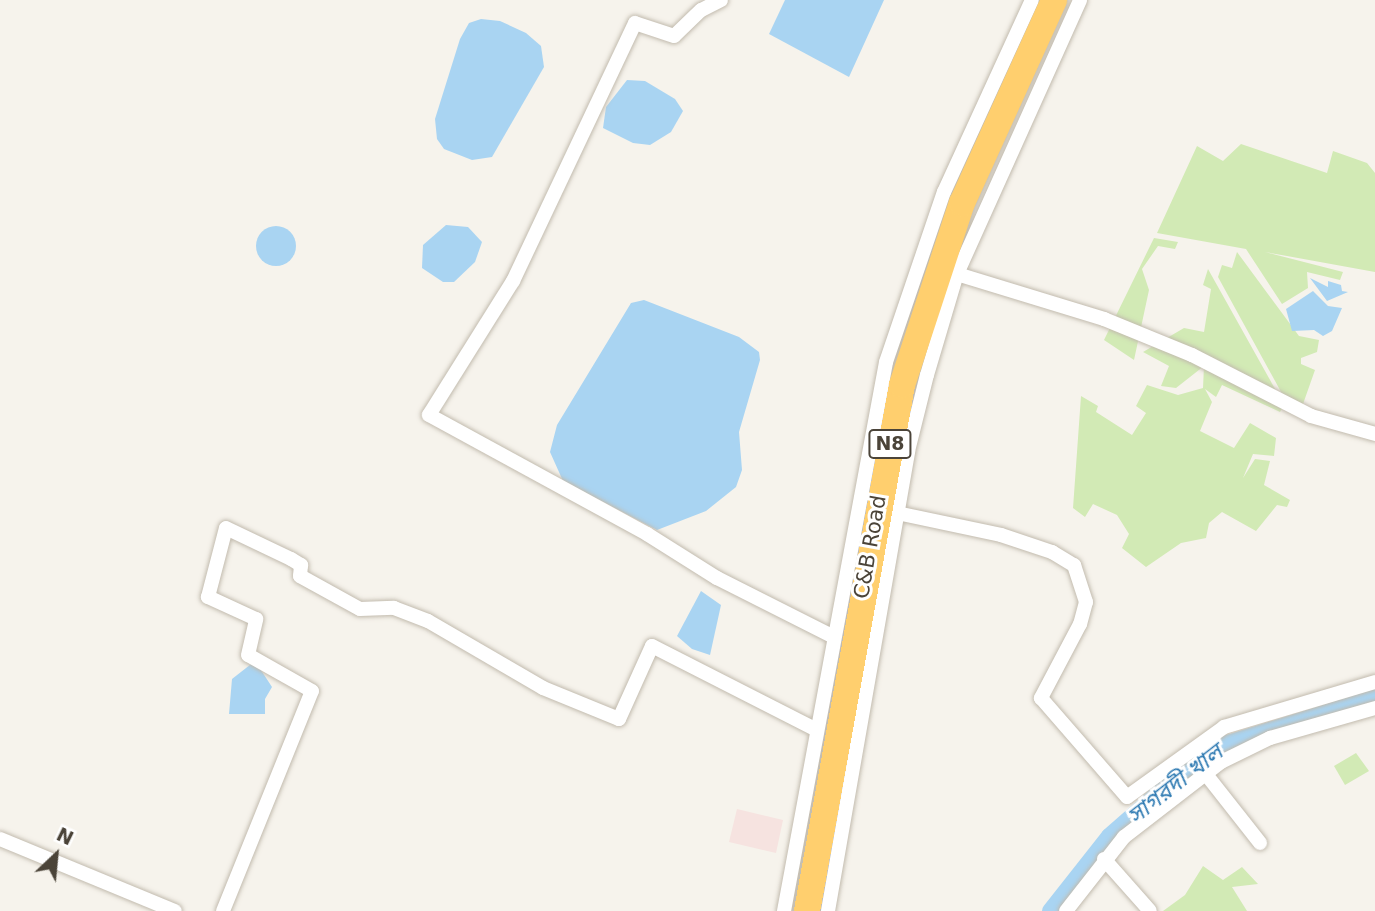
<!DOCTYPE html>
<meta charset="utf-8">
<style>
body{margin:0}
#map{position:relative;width:1375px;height:911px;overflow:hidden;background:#f6f3ec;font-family:"DejaVu Sans","Noto Sans Bengali",sans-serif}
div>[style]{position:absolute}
.medical>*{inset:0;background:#f6e3e0}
.green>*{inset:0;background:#d2eab5}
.water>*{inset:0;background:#a9d4f2}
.round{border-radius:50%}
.canal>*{height:16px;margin:-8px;padding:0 8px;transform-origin:8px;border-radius:8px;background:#a9d4f2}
.roads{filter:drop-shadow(0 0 2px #c2bbae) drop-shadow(0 0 2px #c2bbae)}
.street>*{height:14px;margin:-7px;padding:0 7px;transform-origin:7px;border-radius:7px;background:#fff}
.highway>*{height:26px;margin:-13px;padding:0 13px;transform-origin:13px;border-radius:13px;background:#ffcf6e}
span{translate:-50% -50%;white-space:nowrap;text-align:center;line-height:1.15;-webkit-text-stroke:6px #fff;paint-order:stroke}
.shield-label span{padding:2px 5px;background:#fff;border:2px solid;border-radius:5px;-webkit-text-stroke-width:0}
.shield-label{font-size:19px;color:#4b4439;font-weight:700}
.street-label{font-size:21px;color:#4b4439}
.water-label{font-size:23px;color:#2e7ab2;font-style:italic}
.north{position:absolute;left:21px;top:820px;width:70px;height:70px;-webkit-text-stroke:5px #fff;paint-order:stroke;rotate:26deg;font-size:19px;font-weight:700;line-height:28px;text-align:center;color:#4b4439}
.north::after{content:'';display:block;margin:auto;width:24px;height:32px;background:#4b4439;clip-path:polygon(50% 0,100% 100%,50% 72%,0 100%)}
</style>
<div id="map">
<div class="medical">
<div style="clip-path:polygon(737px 809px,783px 820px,776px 853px,729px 842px)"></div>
</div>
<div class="green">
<div style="clip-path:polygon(1241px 144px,1327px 173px,1333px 151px,1367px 163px,1375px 173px,1375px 272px,1265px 252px,1343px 272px,1340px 280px,1307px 272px,1308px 288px,1282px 304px,1246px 249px,1157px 233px,1197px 146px,1223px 161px)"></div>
<div style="clip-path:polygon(1154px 238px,1178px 242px,1175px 249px,1158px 246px,1142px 269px,1149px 290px,1134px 360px,1104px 340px)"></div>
<div style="clip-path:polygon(1237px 252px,1299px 336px,1319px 340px,1317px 352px,1301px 358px,1301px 364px,1315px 370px,1303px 404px,1286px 401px,1218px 277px,1222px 265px,1232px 268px)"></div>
<div style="clip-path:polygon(1208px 269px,1284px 405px,1280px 412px,1222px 385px,1216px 397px,1205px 389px,1212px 402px,1200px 431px,1234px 448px,1250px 423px,1276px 438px,1274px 456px,1253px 454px,1243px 478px,1255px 459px,1270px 461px,1264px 485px,1290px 500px,1287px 507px,1277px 505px,1256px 531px,1222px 512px,1209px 523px,1206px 538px,1181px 543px,1146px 567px,1122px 548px,1129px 534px,1117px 515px,1093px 504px,1085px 517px,1073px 508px,1081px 396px,1098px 406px,1096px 412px,1132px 435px,1146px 413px,1136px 406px,1147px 385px,1178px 395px,1203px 388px,1204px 366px,1176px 388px,1161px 386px,1169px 366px,1143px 352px,1184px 328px,1204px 332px,1211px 289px,1203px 285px)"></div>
<div style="clip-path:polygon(1356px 753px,1369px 771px,1345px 785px,1334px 766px)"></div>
<div style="clip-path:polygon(1203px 866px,1223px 880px,1242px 867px,1258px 884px,1232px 887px,1247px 911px,1163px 911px,1185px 895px)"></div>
</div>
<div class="water">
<div style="clip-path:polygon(785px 0,884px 0,849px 77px,769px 34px)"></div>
<div style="clip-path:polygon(481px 19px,500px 21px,526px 33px,541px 46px,544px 67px,492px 157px,472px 160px,444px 149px,437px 139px,435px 119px,460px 39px,469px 23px)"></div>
<div style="clip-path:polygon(627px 80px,645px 81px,675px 99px,683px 111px,671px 132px,650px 145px,633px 143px,603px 128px,606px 107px)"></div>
<div style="clip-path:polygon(446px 225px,468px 227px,482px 242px,475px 262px,454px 282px,443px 282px,422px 268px,423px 245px)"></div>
<div class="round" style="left:256px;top:226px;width:40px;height:40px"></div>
<div style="clip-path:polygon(1310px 278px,1328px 287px,1328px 281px,1341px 285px,1342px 291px,1348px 292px,1327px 301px)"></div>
<div style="clip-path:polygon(1313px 291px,1328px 306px,1342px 308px,1332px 331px,1323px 336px,1314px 330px,1292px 331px,1286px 309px)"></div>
<div style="clip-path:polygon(644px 300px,739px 337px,759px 352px,760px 360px,739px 432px,742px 470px,736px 487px,706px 511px,657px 530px,563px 481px,550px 452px,557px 425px,631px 303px)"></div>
<div style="clip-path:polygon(701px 591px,721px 605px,710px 655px,692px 649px,677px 636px)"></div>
<div style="clip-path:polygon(255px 661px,272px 687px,265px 699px,265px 714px,229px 714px,232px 679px)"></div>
</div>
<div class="canal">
<div style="left:1050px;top:911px;width:95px;rotate:-51.8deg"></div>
<div style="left:1109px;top:836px;width:96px;rotate:-41.2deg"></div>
<div style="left:1181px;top:773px;width:56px;rotate:-32.6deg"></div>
<div style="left:1228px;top:743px;width:154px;rotate:-17.4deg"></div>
</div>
<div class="roads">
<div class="street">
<div style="left:721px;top:0;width:22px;rotate:153deg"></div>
<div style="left:701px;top:10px;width:37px;rotate:136deg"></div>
<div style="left:674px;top:36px;width:41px;rotate:-161.6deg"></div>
<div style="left:635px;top:23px;width:285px;rotate:115.3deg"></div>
<div style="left:513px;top:281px;width:158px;rotate:122.1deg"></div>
<div style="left:429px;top:415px;width:248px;rotate:28.6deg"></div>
<div style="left:647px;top:534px;width:83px;rotate:32.2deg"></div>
<div style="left:717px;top:578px;width:131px;rotate:26.8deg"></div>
<div style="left:957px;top:274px;width:154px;rotate:17deg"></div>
<div style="left:1104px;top:319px;width:95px;rotate:22.2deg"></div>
<div style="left:1192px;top:355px;width:134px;rotate:27.1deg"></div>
<div style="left:1311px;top:416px;width:66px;rotate:15.7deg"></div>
<div style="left:897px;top:513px;width:106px;rotate:11.9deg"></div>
<div style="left:1001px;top:535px;width:54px;rotate:18.4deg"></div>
<div style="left:1052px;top:552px;width:26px;rotate:31deg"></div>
<div style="left:1074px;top:565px;width:39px;rotate:72deg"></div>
<div style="left:1086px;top:602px;width:23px;rotate:105deg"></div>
<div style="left:1080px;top:624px;width:84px;rotate:117.8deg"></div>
<div style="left:1041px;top:698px;width:131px;rotate:49deg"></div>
<div style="left:1127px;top:797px;width:120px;rotate:-35.8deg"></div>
<div style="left:1224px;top:727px;width:158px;rotate:-16.6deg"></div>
<div style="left:1205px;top:773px;width:89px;rotate:51.8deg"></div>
<div style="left:0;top:839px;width:189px;rotate:22.4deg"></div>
<div style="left:1104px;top:859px;width:69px;rotate:48.5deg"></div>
<div style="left:223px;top:911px;width:237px;rotate:-68deg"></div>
<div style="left:312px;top:691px;width:73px;rotate:-150.6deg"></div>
<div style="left:248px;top:655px;width:37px;rotate:-77deg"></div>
<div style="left:256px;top:619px;width:53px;rotate:-155.4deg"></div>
<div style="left:208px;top:597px;width:71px;rotate:-75.4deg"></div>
<div style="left:226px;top:528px;width:72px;rotate:25.5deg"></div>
<div style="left:291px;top:559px;width:12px;rotate:31deg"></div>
<div style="left:301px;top:565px;width:11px;rotate:95deg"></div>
<div style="left:300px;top:576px;width:68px;rotate:28.8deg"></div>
<div style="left:360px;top:609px;width:34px;rotate:-2deg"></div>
<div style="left:394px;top:608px;width:36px;rotate:21deg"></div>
<div style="left:428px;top:621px;width:133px;rotate:30.2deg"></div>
<div style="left:543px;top:688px;width:82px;rotate:22.2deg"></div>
<div style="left:619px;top:719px;width:80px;rotate:-65.7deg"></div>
<div style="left:652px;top:646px;width:185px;rotate:27deg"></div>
<div style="left:784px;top:911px;width:558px;rotate:-79.47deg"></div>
<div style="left:886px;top:362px;width:180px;rotate:-71.2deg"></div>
<div style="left:944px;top:192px;width:211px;rotate:-65.4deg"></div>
<div style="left:828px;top:911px;width:467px;rotate:-80.1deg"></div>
<div style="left:908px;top:451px;width:78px;rotate:-76deg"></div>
<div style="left:927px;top:375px;width:105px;rotate:-73.5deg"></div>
<div style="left:957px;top:274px;width:300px;rotate:-65.8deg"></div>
<div style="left:1066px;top:911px;width:94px;rotate:-51.9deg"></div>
<div style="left:1124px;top:837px;width:123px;rotate:-37.7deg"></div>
<div style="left:1221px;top:762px;width:55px;rotate:-26.1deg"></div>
<div style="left:1270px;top:738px;width:109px;rotate:-15.9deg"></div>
</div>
<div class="highway">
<div style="left:807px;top:911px;width:535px;rotate:-79.76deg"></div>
<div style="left:902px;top:385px;width:192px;rotate:-71.8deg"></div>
<div style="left:962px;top:203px;width:223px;rotate:-65.6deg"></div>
</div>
</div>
<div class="shield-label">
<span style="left:890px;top:444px">N8</span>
</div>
<div class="street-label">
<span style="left:870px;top:547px;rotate:-80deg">C&amp;B Road</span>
</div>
<div class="water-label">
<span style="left:1175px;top:784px;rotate:-38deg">সাগরদী খাল</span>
</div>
<div class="north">N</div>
</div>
